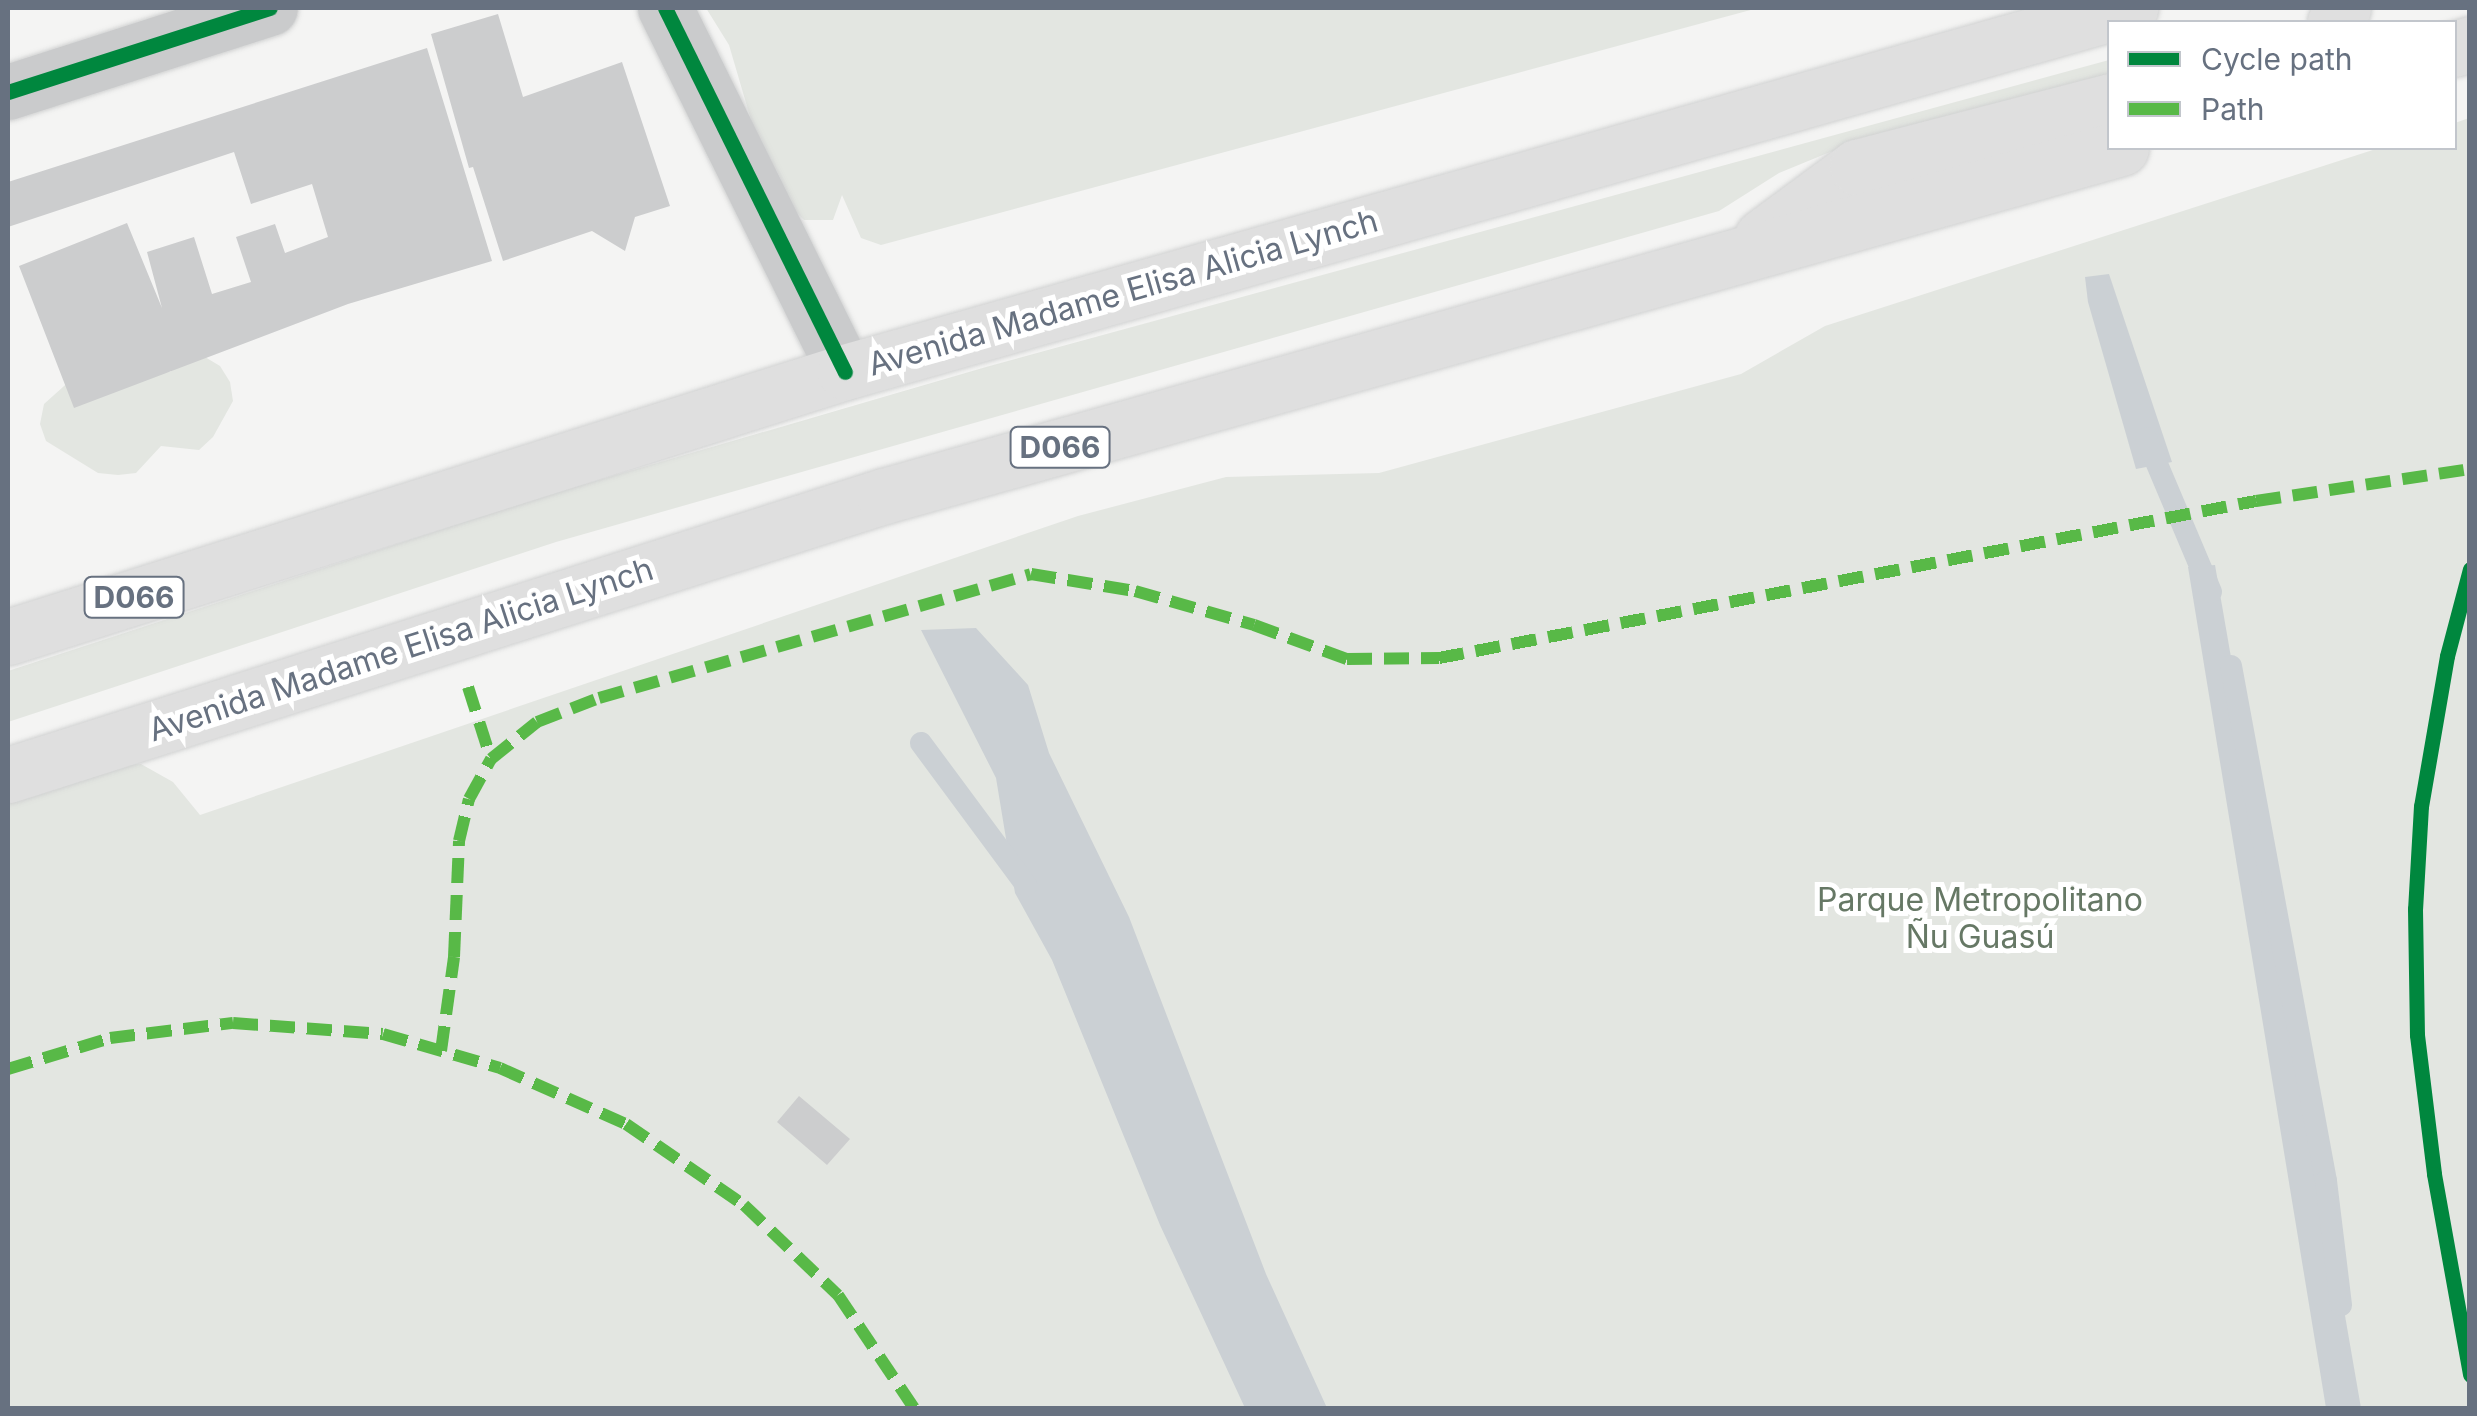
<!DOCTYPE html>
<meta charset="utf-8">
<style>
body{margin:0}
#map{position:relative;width:2477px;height:1416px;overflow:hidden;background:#f4f4f3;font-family:Inter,sans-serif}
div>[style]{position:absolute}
.green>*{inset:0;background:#e3e6e1}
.water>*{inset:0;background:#cbd0d4}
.stream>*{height:22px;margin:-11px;padding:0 11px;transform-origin:11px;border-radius:11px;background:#cbd0d4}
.building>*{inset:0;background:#cccdce}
.roads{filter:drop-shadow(0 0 2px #d1d2d2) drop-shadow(0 0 2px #d1d2d2)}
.street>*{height:55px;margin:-27.5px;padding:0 27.5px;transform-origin:27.5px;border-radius:27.5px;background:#cacbcc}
.highway>*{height:55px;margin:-27.5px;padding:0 27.5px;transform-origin:27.5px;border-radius:27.5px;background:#dfdfdf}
.quiet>*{height:12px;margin-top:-6px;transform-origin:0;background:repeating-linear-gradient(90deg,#58b947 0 25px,transparent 0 37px)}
.cycleway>*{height:15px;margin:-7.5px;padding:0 7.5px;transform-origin:7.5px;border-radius:7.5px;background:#00873e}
span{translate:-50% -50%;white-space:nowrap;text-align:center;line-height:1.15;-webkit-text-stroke:10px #fff;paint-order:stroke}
.shield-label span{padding:2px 8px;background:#fff;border:2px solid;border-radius:8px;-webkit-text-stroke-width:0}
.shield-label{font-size:30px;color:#677180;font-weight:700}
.street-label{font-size:32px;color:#677180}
.park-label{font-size:32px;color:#667865}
.frame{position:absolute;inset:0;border:10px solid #677180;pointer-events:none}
.legend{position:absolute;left:2107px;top:20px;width:350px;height:130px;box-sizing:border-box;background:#fff;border:2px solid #c2c6cc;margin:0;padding:12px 18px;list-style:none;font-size:30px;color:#677180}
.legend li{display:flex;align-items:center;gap:20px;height:50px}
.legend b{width:50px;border:2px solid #c2c6cc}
</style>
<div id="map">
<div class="green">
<div style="clip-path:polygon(706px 8px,1758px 8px,881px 245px,861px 238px,842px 195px,833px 220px,804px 220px,781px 197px,756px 137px,729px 45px)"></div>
<div style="clip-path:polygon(2109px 60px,2109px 74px,1835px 150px,1779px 173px,1719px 211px,556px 542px,8px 722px,8px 671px,544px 496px,986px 367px)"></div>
<div style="clip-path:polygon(2469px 118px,2469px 1408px,8px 1408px,8px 791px,102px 766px,141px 764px,173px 782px,200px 815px,1078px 516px,1226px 477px,1379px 473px,1741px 374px,1825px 326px,2379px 148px,2454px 148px,2455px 123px)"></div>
<div style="clip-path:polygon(205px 357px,220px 366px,230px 382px,233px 401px,213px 437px,199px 450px,161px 446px,136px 473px,118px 475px,98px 473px,46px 441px,40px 424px,44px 404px,73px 378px,170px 372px,185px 361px)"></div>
</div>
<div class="water">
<div style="clip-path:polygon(2109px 274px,2172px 462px,2136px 469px,2088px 302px,2085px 277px)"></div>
<div style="clip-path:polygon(2215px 565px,2361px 1408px,2326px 1408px,2188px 567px)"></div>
<div style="clip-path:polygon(976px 628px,1028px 685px,1049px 753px,1129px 917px,1266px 1274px,1327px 1408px,1245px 1408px,1160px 1225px,1052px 960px,1015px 893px,996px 778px,921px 630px)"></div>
</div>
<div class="stream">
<div style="left:2146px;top:438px;width:167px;rotate:67.1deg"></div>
<div style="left:2231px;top:666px;width:524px;rotate:79.55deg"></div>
<div style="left:2326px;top:1181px;width:125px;rotate:83.1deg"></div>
<div style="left:921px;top:743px;width:177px;rotate:53.5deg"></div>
</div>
<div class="building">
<div style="clip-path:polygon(498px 14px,523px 97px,622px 62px,670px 206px,635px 217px,625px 251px,592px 231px,503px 261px,473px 167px,469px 168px,431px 34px)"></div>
<div style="clip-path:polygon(427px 48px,492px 261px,348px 304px,74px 408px,19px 266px,127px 223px,162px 308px,147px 252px,194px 237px,212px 294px,251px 282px,236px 237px,275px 224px,285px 253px,328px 237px,312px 184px,251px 204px,234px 152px,8px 227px,8px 182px)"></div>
<div style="clip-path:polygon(799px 1096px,850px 1139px,827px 1165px,777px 1122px)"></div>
</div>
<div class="roads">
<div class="street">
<div style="left:665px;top:8px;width:406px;rotate:63.7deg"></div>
<div style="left:8px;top:92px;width:275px;rotate:-17.8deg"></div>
</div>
<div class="highway">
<div style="left:2335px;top:22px;width:16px;rotate:-60deg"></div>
<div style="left:2454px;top:49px;width:17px;rotate:-17deg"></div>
<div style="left:1762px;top:237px;width:118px;rotate:-36.4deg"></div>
<div style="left:1857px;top:167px;width:261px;rotate:-14.6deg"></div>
<div style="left:8px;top:637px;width:878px;rotate:-17.57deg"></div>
<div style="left:845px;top:372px;width:1336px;rotate:-15.82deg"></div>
<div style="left:8px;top:775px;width:919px;rotate:-17.67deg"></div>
<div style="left:884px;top:496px;width:1285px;rotate:-15.71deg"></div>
</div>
</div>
<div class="quiet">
<div style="left:468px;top:687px;width:76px;rotate:72.3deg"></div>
<div style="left:441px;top:1051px;width:95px;rotate:-82.1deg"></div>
<div style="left:454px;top:957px;width:116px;rotate:-87.5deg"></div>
<div style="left:459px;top:841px;width:43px;rotate:-76.6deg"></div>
<div style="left:469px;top:799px;width:46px;rotate:-61.2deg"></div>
<div style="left:491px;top:759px;width:59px;rotate:-38.8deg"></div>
<div style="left:537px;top:722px;width:66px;rotate:-21.2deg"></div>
<div style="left:599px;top:698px;width:449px;rotate:-16deg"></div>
<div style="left:1031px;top:574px;width:105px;rotate:9.3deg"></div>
<div style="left:1135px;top:591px;width:124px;rotate:15.9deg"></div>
<div style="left:1254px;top:625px;width:99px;rotate:20.1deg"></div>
<div style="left:1347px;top:659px;width:92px;rotate:-0.6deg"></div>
<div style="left:1439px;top:658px;width:832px;rotate:-10.88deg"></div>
<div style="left:2256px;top:501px;width:216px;rotate:-8.5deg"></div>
<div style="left:8px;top:1069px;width:107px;rotate:-16.9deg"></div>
<div style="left:110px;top:1038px;width:124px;rotate:-7deg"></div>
<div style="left:233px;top:1023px;width:150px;rotate:4.2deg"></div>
<div style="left:383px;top:1034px;width:122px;rotate:16.2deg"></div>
<div style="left:500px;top:1068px;width:138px;rotate:24deg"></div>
<div style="left:626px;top:1124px;width:143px;rotate:34.5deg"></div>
<div style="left:744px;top:1205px;width:130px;rotate:43.8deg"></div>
<div style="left:838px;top:1295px;width:136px;rotate:56.1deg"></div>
</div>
<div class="cycleway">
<div style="left:665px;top:8px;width:406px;rotate:63.7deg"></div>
<div style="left:8px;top:92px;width:275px;rotate:-17.8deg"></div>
<div style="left:2470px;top:569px;width:90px;rotate:104.8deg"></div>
<div style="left:2447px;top:656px;width:152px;rotate:99.8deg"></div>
<div style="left:2421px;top:806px;width:103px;rotate:93.3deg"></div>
<div style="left:2415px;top:909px;width:126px;rotate:89.1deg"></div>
<div style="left:2417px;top:1035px;width:140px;rotate:83deg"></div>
<div style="left:2434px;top:1174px;width:204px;rotate:79.8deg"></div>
</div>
<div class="shield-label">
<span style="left:1060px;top:447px">D066</span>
<span style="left:134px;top:597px">D066</span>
</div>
<div class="street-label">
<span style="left:1123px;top:293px;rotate:-16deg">Avenida Madame Elisa Alicia Lynch</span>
<span style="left:401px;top:650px;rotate:-18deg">Avenida Madame Elisa Alicia Lynch</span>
</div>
<div class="park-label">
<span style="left:1980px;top:919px">Parque Metropolitano<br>Ñu Guasú</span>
</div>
<div class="frame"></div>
<ul class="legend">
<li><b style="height:12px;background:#00873e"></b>Cycle path</li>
<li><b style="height:12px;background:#58b947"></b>Path</li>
</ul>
</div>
